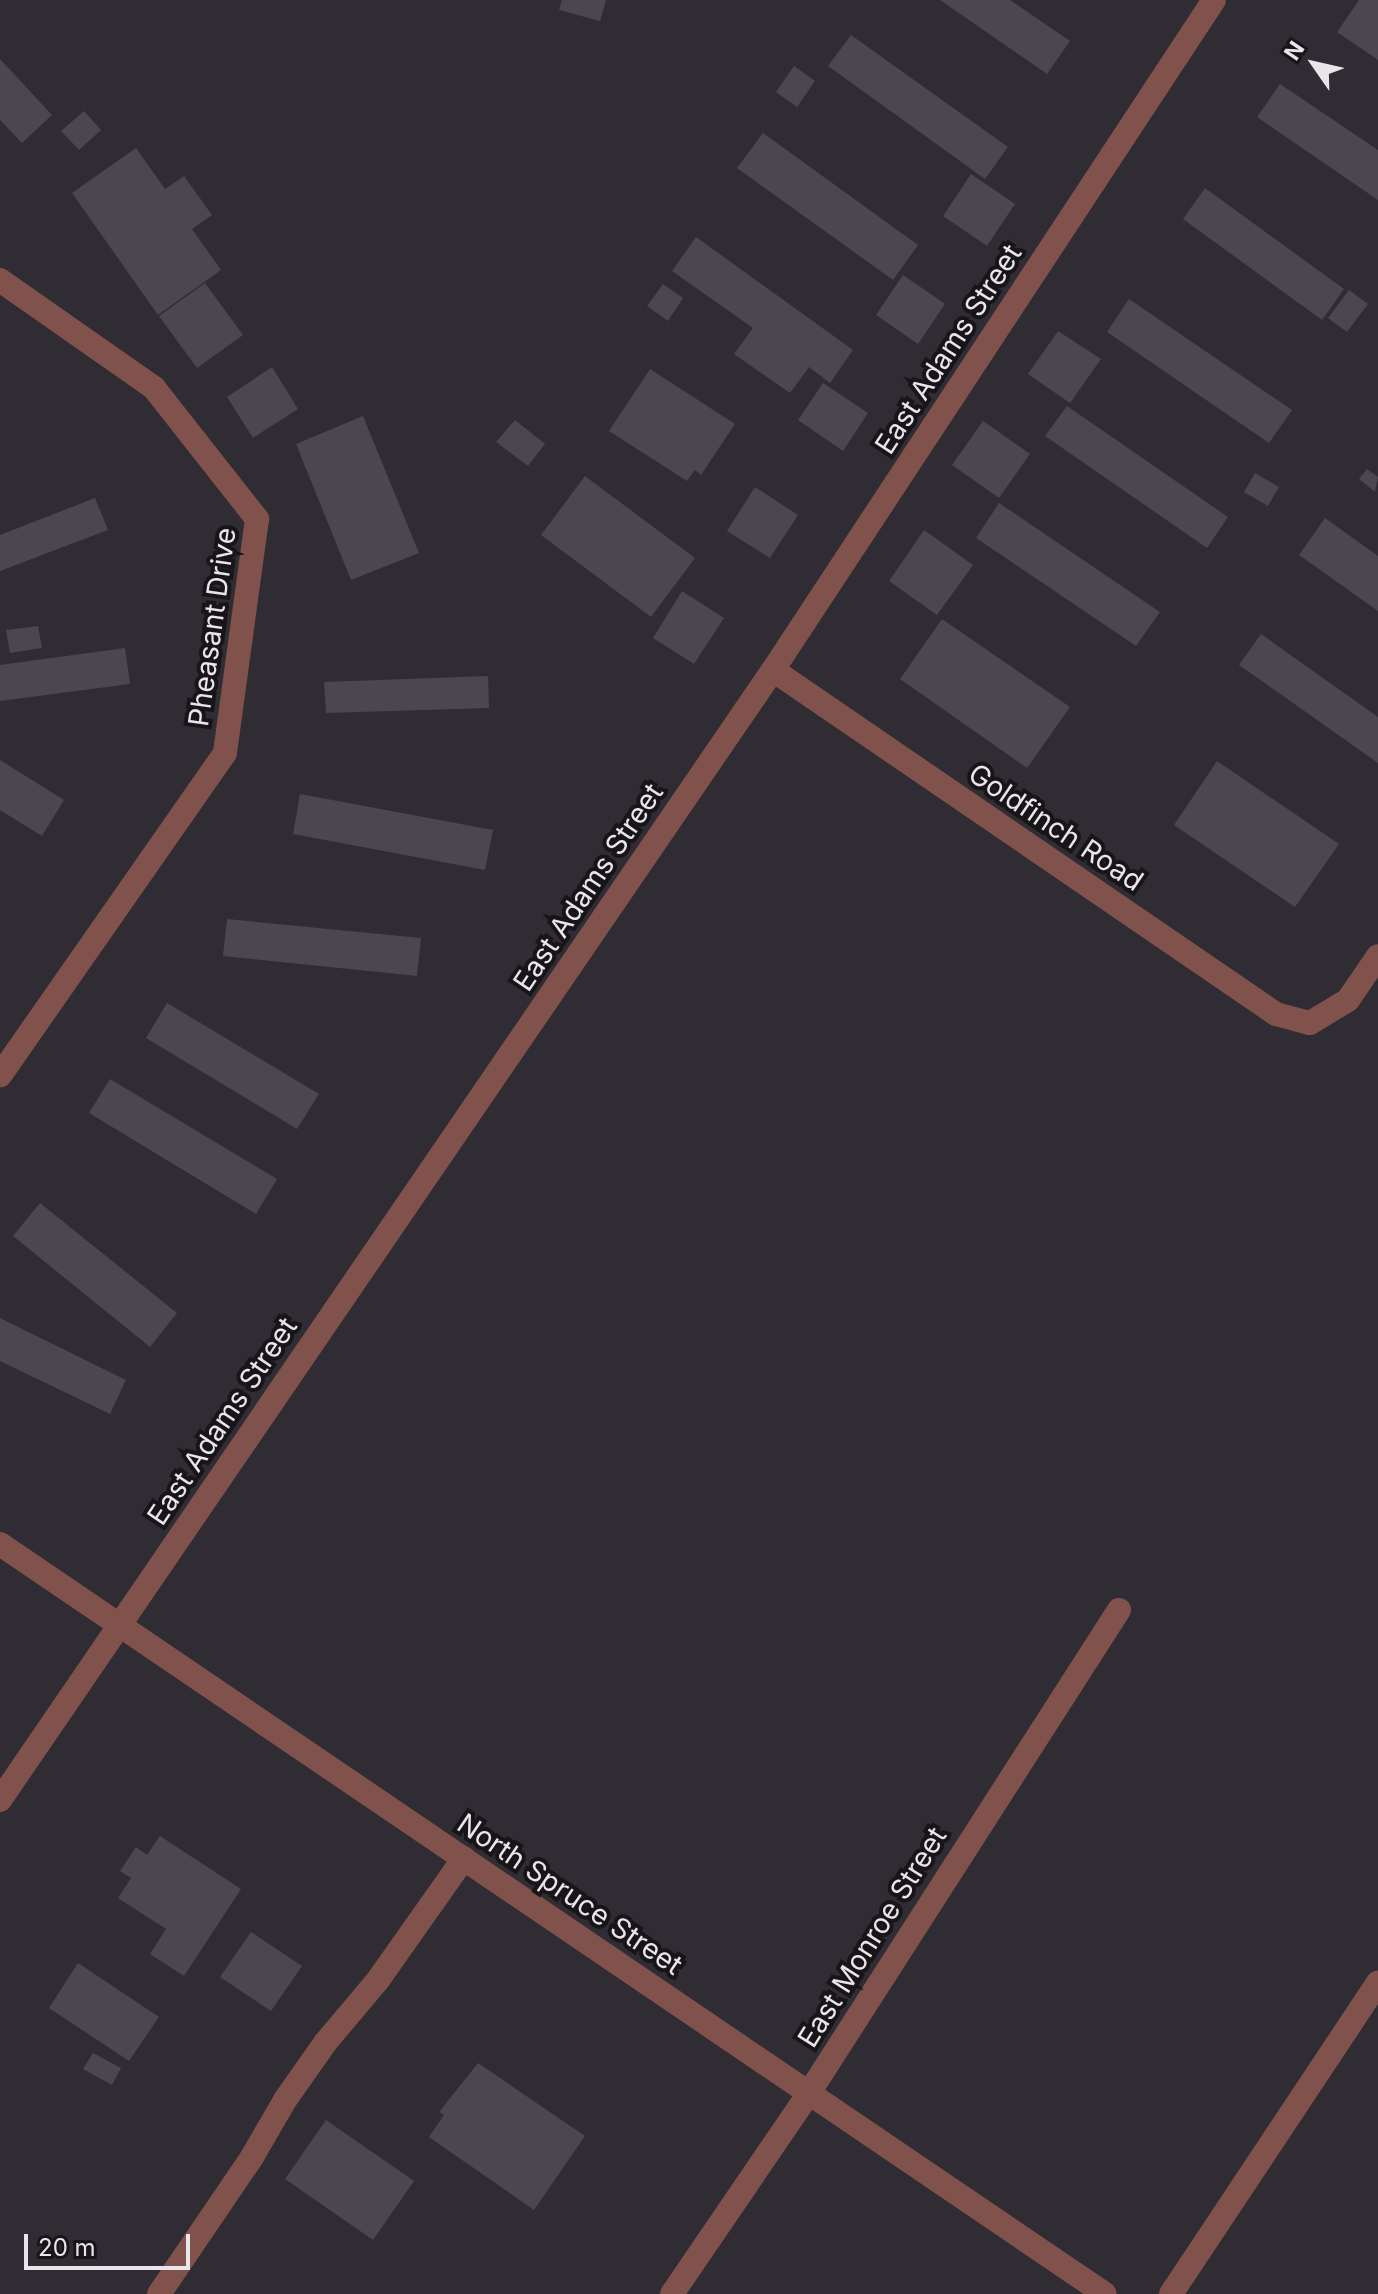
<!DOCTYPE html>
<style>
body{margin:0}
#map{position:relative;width:1378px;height:2294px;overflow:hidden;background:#2f2c33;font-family:Inter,sans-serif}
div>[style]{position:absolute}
.building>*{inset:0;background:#4a474e}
.minor>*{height:24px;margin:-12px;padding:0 12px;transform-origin:12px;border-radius:12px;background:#81514b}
span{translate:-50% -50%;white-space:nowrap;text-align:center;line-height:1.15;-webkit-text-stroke:8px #171518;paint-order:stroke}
.street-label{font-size:28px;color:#e8e6eb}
.north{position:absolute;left:1274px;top:24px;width:80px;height:80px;-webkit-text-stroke:6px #171518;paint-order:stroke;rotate:304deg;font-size:22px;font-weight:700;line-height:32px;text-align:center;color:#e8e6eb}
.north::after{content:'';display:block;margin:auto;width:28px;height:36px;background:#e8e6eb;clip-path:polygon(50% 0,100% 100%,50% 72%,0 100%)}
.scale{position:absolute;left:24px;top:2234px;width:166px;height:36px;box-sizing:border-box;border:4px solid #e8e6eb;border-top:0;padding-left:10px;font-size:24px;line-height:28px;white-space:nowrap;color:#e8e6eb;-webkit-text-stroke:6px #171518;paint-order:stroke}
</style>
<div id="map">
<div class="building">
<div style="clip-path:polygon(562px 0,606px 0,600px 21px,559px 10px)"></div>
<div style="clip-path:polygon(940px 0,1010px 0,1070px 41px,1047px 74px)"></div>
<div style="clip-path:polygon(1359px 0,1378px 0,1378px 60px,1337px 32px)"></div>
<div style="clip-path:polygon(851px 35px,1008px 147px,985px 179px,828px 66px)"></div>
<div style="clip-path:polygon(0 59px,52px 115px,22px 143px,0 120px)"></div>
<div style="clip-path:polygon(794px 66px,815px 81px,797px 107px,776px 92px)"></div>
<div style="clip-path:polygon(1280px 84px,1378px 150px,1378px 200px,1257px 117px)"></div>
<div style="clip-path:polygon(84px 111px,101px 130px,79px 150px,61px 131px)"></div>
<div style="clip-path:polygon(763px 133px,918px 245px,893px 280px,737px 168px)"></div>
<div style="clip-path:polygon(136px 148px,165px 189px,184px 176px,212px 215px,192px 229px,221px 270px,158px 315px,72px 193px)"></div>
<div style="clip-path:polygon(971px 174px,1015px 204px,987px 246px,943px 216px)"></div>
<div style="clip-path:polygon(1205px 188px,1344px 289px,1322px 320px,1183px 219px)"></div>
<div style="clip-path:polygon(696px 237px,853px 350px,830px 383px,809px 367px,790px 393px,734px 354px,753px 328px,672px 271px)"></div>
<div style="clip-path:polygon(903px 275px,945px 304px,918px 344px,876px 315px)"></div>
<div style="clip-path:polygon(205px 283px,243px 335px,197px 368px,159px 316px)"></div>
<div style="clip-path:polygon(663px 284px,683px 298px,668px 321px,647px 306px)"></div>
<div style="clip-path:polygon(1349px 290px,1368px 304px,1347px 332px,1328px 318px)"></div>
<div style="clip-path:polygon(1129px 299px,1292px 410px,1269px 443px,1107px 332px)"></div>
<div style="clip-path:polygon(1058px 331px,1101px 359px,1070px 403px,1028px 374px)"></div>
<div style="clip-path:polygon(272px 367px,298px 409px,253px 438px,227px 397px)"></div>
<div style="clip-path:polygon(650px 369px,735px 424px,701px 475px,695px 470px,687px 481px,609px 431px)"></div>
<div style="clip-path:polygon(823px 383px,868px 413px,843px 451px,798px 420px)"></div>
<div style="clip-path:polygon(1067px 406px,1228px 517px,1207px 548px,1045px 436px)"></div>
<div style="clip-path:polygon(363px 416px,419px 553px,351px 580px,296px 444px)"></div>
<div style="clip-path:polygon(515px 420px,545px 444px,528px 466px,496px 442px)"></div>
<div style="clip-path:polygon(983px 421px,1030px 454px,999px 498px,952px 465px)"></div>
<div style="clip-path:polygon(1367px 469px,1378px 477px,1375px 492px,1359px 479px)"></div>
<div style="clip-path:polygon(1255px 473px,1279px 487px,1268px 506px,1244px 492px)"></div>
<div style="clip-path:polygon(585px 476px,695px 558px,651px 617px,541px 535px)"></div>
<div style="clip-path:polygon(755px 487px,798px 515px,770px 558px,727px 531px)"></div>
<div style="clip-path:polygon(95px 498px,108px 530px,0 571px,0 535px)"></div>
<div style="clip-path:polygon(999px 503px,1160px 612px,1136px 646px,976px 538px)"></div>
<div style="clip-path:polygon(1325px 518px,1378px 556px,1378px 611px,1299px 555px)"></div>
<div style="clip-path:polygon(924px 530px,973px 565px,937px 615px,889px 581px)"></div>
<div style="clip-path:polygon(682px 591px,724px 618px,694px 664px,653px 638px)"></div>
<div style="clip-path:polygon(942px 619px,1070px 707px,1027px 768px,900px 679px)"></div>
<div style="clip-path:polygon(38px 626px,42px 648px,10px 653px,6px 630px)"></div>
<div style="clip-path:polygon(1261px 634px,1378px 717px,1378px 763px,1239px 665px)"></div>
<div style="clip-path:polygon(125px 648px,130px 684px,0 701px,0 665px)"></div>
<div style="clip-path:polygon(488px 676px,489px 708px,326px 713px,324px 682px)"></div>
<div style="clip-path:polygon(0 760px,64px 800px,42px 836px,0 810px)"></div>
<div style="clip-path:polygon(1217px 761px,1339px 844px,1295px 907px,1174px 825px)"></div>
<div style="clip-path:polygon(300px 794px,493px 830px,485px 870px,293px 834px)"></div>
<div style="clip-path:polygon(227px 919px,421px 938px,417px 976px,223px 956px)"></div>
<div style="clip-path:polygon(167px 1003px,319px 1094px,297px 1129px,146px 1038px)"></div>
<div style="clip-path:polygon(110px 1079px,277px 1179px,256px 1214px,89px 1113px)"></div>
<div style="clip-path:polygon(40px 1203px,177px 1313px,150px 1347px,13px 1236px)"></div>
<div style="clip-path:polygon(0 1318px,126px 1380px,110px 1414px,0 1361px)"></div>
<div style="clip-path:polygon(160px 1836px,241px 1889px,184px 1976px,150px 1954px,166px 1929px,118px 1898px,131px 1878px,120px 1871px,136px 1847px,147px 1855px)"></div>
<div style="clip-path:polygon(251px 1932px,302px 1966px,271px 2011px,220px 1977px)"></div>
<div style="clip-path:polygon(78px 1963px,159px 2017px,129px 2061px,49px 2008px)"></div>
<div style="clip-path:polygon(93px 2053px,121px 2068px,112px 2085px,83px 2069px)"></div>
<div style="clip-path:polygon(478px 2063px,585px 2136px,534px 2210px,429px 2137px,444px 2115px,439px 2112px)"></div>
<div style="clip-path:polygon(326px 2120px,414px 2181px,373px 2240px,285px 2179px)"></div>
</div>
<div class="minor">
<div style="left:0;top:280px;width:188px;rotate:35deg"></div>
<div style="left:154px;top:388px;width:167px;rotate:51.8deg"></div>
<div style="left:257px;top:519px;width:236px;rotate:97.8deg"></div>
<div style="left:225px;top:753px;width:393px;rotate:124.9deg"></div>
<div style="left:773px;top:670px;width:609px;rotate:34.37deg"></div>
<div style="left:1276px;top:1014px;width:35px;rotate:15deg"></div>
<div style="left:1310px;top:1023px;width:44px;rotate:-31.2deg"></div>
<div style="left:1348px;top:1000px;width:53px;rotate:-55.7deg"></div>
<div style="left:0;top:1544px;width:1335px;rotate:34.17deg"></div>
<div style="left:0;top:1800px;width:1369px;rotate:-55.63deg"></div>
<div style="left:773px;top:670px;width:802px;rotate:-56.65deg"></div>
<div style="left:159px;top:2294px;width:166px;rotate:-55.8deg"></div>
<div style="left:252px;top:2157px;width:66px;rotate:-59.9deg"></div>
<div style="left:285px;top:2100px;width:70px;rotate:-54.9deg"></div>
<div style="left:325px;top:2043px;width:82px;rotate:-49.9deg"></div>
<div style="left:378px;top:1980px;width:149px;rotate:-54.8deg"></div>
<div style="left:672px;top:2294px;width:243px;rotate:-55.7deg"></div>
<div style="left:809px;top:2093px;width:574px;rotate:-57.31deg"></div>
<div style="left:1171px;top:2294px;width:374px;rotate:-56.4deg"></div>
</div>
<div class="street-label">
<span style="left:948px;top:349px;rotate:-57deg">East Adams Street</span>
<span style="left:212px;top:627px;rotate:-82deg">Pheasant Drive</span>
<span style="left:1056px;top:827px;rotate:34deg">Goldfinch Road</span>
<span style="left:588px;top:887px;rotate:-56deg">East Adams Street</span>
<span style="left:222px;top:1421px;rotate:-56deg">East Adams Street</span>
<span style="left:570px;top:1894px;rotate:34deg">North Spruce Street</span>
<span style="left:872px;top:1937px;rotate:-58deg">East Monroe Street</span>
</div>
<div class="north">N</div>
<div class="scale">20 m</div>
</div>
